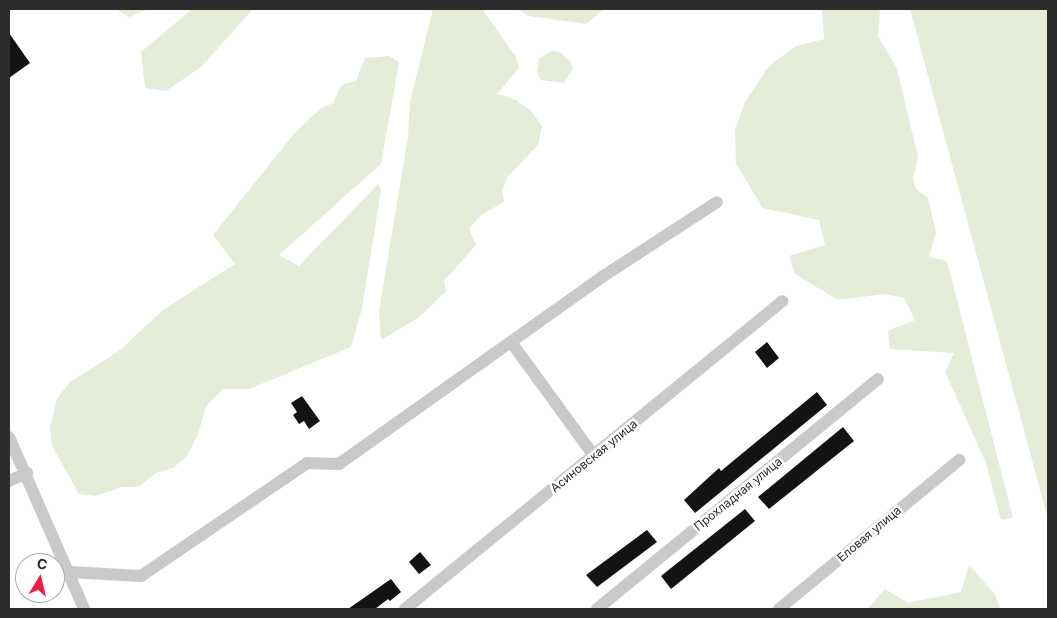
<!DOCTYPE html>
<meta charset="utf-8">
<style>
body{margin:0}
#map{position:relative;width:1057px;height:618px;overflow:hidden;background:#fff;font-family:Inter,sans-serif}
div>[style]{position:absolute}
.green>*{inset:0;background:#e5ecd8}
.building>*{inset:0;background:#131313}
.minor>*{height:12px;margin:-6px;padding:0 6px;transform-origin:6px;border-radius:6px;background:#c9c9c9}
span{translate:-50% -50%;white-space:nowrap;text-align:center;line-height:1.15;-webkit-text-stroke:5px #fff;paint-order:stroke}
.street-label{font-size:12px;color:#2c2c2c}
.frame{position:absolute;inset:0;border:10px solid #2c2c2c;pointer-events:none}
.north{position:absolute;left:15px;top:553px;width:50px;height:50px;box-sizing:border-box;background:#fff;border:1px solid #ababab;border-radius:50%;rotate:9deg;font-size:14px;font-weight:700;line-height:20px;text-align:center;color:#2c2c2c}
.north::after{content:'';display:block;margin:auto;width:18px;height:22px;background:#f41e45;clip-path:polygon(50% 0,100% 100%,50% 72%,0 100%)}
</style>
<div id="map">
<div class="green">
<div style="clip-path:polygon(116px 9px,148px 9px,129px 17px)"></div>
<div style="clip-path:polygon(192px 9px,253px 9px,201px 67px,166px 91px,145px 88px,141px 52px)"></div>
<div style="clip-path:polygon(433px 9px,482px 9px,516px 57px,519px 68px,497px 94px,516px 100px,531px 111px,542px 126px,538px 145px,508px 176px,502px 191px,504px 202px,480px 216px,469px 229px,476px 245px,444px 281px,446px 291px,418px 318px,381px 340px,379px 311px,408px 137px,410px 102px)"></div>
<div style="clip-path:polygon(517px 9px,604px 9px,586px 24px,529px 16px)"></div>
<div style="clip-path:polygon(822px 9px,880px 9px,878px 36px,897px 69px,918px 157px,913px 179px,916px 189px,928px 198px,936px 233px,929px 257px,947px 261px,1013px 518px,1001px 520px,986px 463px,945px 372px,954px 353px,890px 349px,888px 331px,915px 320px,904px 298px,885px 294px,838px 300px,795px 274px,789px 256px,825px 245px,819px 220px,763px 208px,736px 164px,735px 130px,745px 102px,769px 66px,796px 46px,824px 39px)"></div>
<div style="clip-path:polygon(910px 9px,1048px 9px,1048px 519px)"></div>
<div style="clip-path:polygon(551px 51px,560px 52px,570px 61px,573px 69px,564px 83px,541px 80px,537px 73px,539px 59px)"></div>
<div style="clip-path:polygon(389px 56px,399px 62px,381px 164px,279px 255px,299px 266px,378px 184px,381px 190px,362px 309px,351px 347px,249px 389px,223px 389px,206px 406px,198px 435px,186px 457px,173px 468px,156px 473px,138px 487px,122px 487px,95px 496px,79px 494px,52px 446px,50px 428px,57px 399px,70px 382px,119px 351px,163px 310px,235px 264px,213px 235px,293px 135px,320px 109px,333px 103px,341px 85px,356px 81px,365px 58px)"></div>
<div style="clip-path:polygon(969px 565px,995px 594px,1000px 609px,867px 609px,885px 589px,908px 603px,961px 592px)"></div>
</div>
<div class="building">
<div style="clip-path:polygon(9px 33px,30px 63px,9px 78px)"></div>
<div style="clip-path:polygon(767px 342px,779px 358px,767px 368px,755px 352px)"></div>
<div style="clip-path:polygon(817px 392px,827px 405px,695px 513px,684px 500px,719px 468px,721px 471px)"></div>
<div style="clip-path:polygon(302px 396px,320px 421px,309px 429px,304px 421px,299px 424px,293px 415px,297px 412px,291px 403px)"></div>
<div style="clip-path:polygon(843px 427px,854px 441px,769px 509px,758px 497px)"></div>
<div style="clip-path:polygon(745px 509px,755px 521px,671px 589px,661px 576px)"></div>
<div style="clip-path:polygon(647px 530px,657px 542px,597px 587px,586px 575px)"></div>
<div style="clip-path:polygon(420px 552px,431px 565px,419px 574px,409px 562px)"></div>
<div style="clip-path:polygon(391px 579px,401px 592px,390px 601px,388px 599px,375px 609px,348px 609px)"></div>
</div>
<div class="minor">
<div style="left:511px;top:342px;width:141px;rotate:53.9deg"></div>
<div style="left:9px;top:437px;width:188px;rotate:66.4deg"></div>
<div style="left:9px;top:481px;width:20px;rotate:-24deg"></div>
<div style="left:69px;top:572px;width:72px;rotate:3.2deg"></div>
<div style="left:141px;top:576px;width:201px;rotate:-34.2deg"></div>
<div style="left:307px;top:463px;width:32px;rotate:2deg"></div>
<div style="left:339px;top:464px;width:323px;rotate:-35.4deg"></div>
<div style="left:602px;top:277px;width:137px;rotate:-33.1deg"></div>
<div style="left:405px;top:609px;width:487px;rotate:-39.2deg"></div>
<div style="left:597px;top:609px;width:363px;rotate:-39.3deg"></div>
<div style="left:779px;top:609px;width:234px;rotate:-39.6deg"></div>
</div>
<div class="street-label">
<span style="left:594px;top:456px;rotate:-39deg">Асиновская улица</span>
<span style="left:738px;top:494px;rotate:-39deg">Прохладная улица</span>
<span style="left:869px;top:534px;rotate:-40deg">Еловая улица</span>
</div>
<div class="frame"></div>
<div class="north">С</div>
</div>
